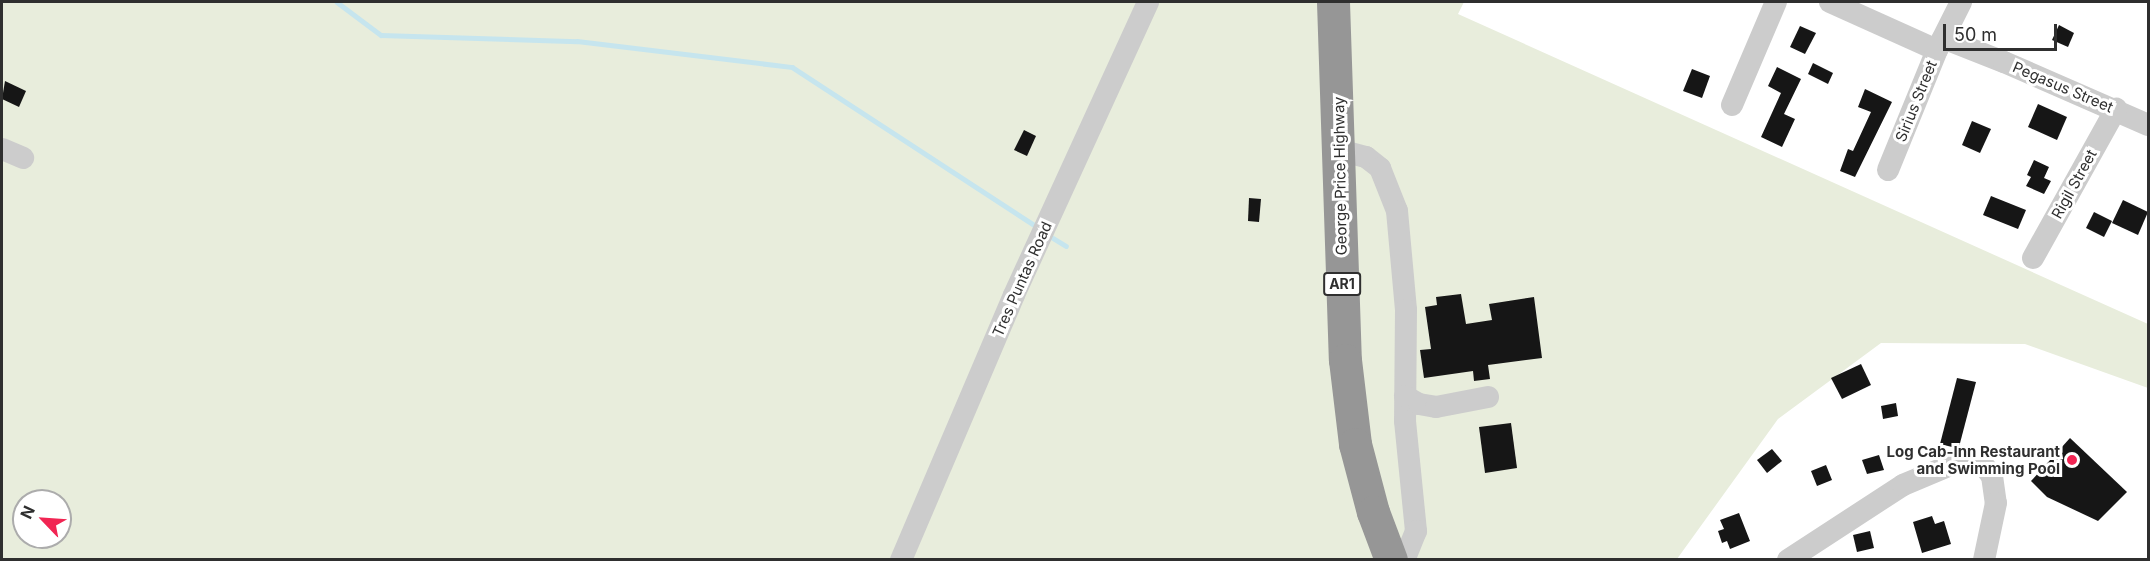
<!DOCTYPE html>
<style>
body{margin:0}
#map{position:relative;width:2150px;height:561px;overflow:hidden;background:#fff;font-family:Inter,sans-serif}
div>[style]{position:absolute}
.green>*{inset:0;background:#e8eddc}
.stream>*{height:4.5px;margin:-2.25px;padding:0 2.25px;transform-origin:2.25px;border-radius:2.25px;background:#c6e5ee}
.building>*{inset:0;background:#161616}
.minor>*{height:22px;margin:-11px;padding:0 11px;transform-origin:11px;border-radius:11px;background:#ccc}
.highway>*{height:33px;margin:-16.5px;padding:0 16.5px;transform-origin:16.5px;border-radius:16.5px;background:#969696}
.dots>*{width:16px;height:16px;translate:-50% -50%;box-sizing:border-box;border:3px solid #fff;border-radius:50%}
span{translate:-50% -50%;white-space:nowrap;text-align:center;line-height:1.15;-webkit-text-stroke:6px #fff;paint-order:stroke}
.shield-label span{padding:2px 4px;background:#fff;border:2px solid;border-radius:4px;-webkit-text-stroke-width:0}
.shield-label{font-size:14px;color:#2f2f2f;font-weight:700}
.street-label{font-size:15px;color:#2f2f2f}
.poi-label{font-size:15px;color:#2f2f2f;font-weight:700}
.right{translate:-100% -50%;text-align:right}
.frame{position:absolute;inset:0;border:3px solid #2f2f2f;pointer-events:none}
.north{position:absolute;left:12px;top:489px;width:60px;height:60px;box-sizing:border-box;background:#fff;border:2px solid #acacac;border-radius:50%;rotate:295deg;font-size:16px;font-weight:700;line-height:24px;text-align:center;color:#2f2f2f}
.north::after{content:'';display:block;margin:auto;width:21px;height:27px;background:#f12553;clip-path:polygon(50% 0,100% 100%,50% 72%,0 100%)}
.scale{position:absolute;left:1943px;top:24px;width:114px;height:27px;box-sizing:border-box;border:3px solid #2f2f2f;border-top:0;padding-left:8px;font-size:18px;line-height:21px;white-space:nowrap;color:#2f2f2f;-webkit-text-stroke:4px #fff;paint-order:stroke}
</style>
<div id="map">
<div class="green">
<div style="clip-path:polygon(evenodd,2px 2px,1464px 2px,1458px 14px,2148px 324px,2148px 388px,2025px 344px,1881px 343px,1778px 419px,1677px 559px,2px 559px,2px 2px,24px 501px,60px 501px,60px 537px,24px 537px,24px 501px)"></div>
</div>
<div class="stream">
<div style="left:337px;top:2px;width:55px;rotate:36.9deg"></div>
<div style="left:381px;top:35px;width:196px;rotate:1.8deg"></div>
<div style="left:577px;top:41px;width:217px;rotate:6.9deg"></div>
<div style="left:792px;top:67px;width:295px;rotate:33.1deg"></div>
<div style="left:1048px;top:235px;width:21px;rotate:31deg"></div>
</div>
<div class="building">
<div style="clip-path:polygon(2059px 25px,2074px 33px,2068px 47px,2052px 40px)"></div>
<div style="clip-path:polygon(1800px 26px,1816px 33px,1805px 54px,1790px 47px)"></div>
<div style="clip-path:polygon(1813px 63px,1833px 73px,1828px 84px,1808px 74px)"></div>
<div style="clip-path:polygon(1777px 67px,1801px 79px,1784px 114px,1795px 119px,1782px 147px,1761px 137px,1781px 93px,1768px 86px)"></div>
<div style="clip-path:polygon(1692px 69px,1710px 76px,1702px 98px,1683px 91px)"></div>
<div style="clip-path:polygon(5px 81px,26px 91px,19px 107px,2px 99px)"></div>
<div style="clip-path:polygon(1865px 89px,1892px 102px,1855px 177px,1840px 171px,1848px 149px,1853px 151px,1871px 112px,1858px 107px)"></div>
<div style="clip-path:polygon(2038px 104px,2067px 117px,2057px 140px,2028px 127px)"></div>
<div style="clip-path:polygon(1972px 121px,1991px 129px,1980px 153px,1962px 145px)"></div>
<div style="clip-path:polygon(1024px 130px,1036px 136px,1027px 156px,1014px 150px)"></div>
<div style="clip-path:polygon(2034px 160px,2049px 167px,2044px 178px,2051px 181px,2044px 194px,2026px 186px,2031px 177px,2027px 175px)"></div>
<div style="clip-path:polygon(1991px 196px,2026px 210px,2018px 229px,1983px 215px)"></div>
<div style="clip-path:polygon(1249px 198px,1261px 199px,1259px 222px,1248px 221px)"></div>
<div style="clip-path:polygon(2123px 200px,2148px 212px,2138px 235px,2112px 223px)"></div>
<div style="clip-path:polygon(2094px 212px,2112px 221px,2104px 237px,2086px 228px)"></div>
<div style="clip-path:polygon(1461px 294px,1466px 324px,1492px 320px,1489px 304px,1534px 297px,1542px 358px,1488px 365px,1490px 379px,1474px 381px,1473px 371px,1424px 378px,1420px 350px,1431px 349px,1425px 307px,1437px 305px,1436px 297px)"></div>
<div style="clip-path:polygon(1861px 364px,1871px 385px,1842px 399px,1831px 378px)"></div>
<div style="clip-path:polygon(1957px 378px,1976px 382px,1959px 447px,1956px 448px,1940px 444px)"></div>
<div style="clip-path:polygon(1896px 403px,1898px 416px,1883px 419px,1881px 406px)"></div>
<div style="clip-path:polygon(1511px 423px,1517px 468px,1485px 473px,1479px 427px)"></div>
<div style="clip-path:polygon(2070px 438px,2127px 492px,2098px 521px,2047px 497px,2031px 481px)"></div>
<div style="clip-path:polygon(1772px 449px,1782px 461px,1767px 473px,1757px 460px)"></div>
<div style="clip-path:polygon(1879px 455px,1884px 470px,1867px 474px,1862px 460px)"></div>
<div style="clip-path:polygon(1826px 465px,1832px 480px,1817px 486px,1811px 471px)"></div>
<div style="clip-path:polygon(1739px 513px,1750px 541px,1730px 549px,1727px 541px,1722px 543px,1718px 531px,1724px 529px,1720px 520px)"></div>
<div style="clip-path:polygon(1932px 516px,1935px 524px,1944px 521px,1951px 544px,1922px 553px,1913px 522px)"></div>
<div style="clip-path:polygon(1870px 531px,1874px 548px,1857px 552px,1853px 535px)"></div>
</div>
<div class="minor">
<div style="left:1830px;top:2px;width:117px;rotate:24.2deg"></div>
<div style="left:1943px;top:38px;width:66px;rotate:21.5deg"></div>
<div style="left:2004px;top:62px;width:157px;rotate:23.6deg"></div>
<div style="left:1732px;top:105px;width:112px;rotate:-66.9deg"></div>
<div style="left:2px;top:149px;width:23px;rotate:23deg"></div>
<div style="left:1339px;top:150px;width:28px;rotate:15deg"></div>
<div style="left:1366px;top:157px;width:18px;rotate:38deg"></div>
<div style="left:1380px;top:168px;width:46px;rotate:68.4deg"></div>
<div style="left:1397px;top:211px;width:99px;rotate:84.8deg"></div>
<div style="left:1406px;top:310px;width:111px;rotate:90.5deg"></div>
<div style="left:1405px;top:421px;width:111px;rotate:84.3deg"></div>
<div style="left:1416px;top:531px;width:31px;rotate:112deg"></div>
<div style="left:1888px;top:170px;width:130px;rotate:-67.8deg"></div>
<div style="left:1937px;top:50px;width:54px;rotate:-63.4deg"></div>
<div style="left:2033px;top:258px;width:171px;rotate:-60.9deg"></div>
<div style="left:1405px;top:396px;width:16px;rotate:30deg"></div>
<div style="left:1419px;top:404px;width:17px;rotate:10deg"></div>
<div style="left:1436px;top:407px;width:53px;rotate:-10.9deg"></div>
<div style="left:901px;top:560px;width:288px;rotate:-66.9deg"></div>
<div style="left:1014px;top:295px;width:322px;rotate:-65.4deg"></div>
<div style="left:1788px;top:560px;width:137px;rotate:-33.1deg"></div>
<div style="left:1903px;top:485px;width:67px;rotate:-22.8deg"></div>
<div style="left:1965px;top:459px;width:16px;rotate:11deg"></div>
<div style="left:1981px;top:462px;width:18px;rotate:52deg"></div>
<div style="left:1992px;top:476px;width:27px;rotate:82deg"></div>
<div style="left:1996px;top:503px;width:58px;rotate:101.9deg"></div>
</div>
<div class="highway">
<div style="left:1333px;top:2px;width:358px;rotate:88.1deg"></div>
<div style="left:1345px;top:360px;width:85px;rotate:83.2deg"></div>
<div style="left:1355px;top:444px;width:70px;rotate:75.2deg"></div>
<div style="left:1373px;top:512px;width:51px;rotate:69.4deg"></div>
</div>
<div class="dots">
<div style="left:2072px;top:460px;background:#f12553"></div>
</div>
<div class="shield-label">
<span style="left:1342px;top:284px">AR1</span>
</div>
<div class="street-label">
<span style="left:2063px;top:87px;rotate:23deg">Pegasus Street</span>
<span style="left:1916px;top:101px;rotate:-68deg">Sirius Street</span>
<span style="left:1340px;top:176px;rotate:-91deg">George Price Highway</span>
<span style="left:2074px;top:184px;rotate:-61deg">Rigil Street</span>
<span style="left:1022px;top:279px;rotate:-66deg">Tres Puntas Road</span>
</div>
<div class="poi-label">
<span class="right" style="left:2060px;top:460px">Log Cab-Inn Restaurant<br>and Swimming Pool</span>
</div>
<div class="frame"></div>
<div class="north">N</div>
<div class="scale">50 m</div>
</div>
